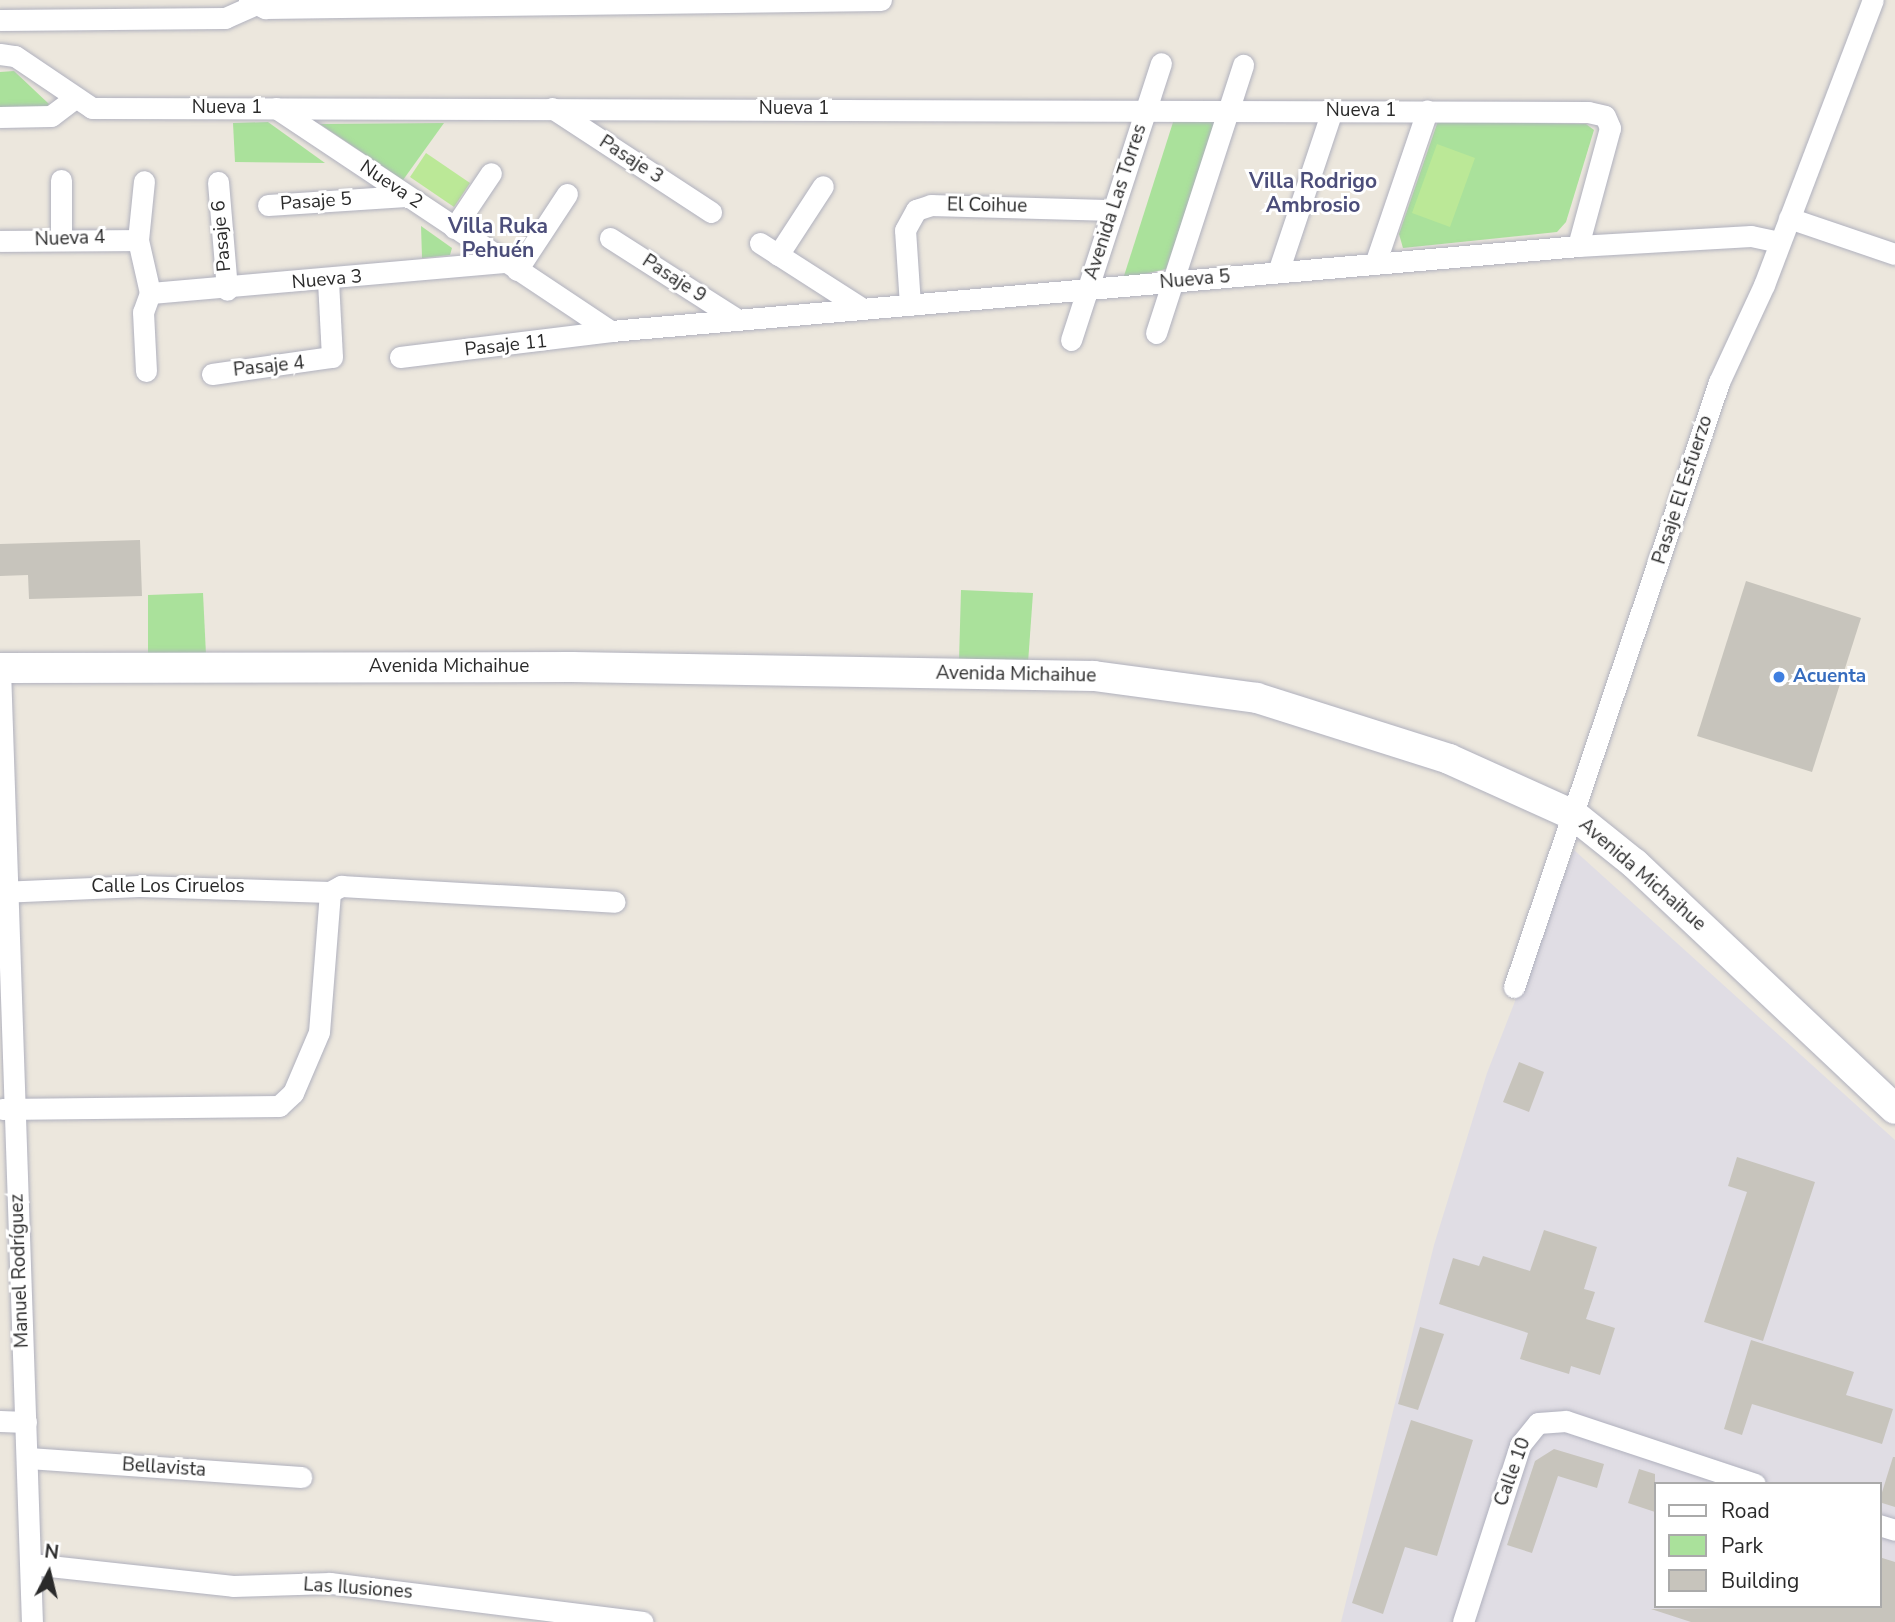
<!DOCTYPE html>
<meta charset="utf-8">
<style>
body{margin:0}
#map{position:relative;width:1895px;height:1622px;overflow:hidden;background:#ece7dd;font-family:"Nunito Sans",sans-serif}
div>[style]{position:absolute}
.industrial>*{inset:0;background:#e0dde4}
.green>*{inset:0;background:#aae19b}
.pitch>*{inset:0;background:#bbe897}
.building>*{inset:0;background:#c7c4bc}
.roads{filter:drop-shadow(0 0 2px #b0b1be) drop-shadow(0 0 2px #b0b1be)}
.street>*{height:21px;margin:-10.5px;padding:0 10.5px;transform-origin:10.5px;border-radius:10.5px;background:#fff}
.secondary>*{height:30px;margin:-15px;padding:0 15px;transform-origin:15px;border-radius:15px;background:#fff}
.dots>*{width:19px;height:19px;translate:-50% -50%;box-sizing:border-box;border:4px solid #fff;border-radius:50%}
span{translate:-50% -50%;white-space:nowrap;text-align:center;line-height:1.15;-webkit-text-stroke:6px #fff;paint-order:stroke}
.street-label{font-size:19px;color:#2a2a2a}
.shop-label{font-size:19px;color:#366cbe;font-weight:700}
.left{translate:0 -50%;text-align:left}
.neighbourhood-label{font-size:21px;color:#4c4e7a;font-weight:700}
.legend{position:absolute;left:1654px;top:1482px;width:228px;height:126px;box-sizing:border-box;background:#fff;border:2px solid #aaa;margin:0;padding:9px 12px;list-style:none;font-size:21px;color:#2a2a2a}
.legend li{display:flex;align-items:center;gap:14px;height:35px}
.legend b{width:35px;border:2px solid #aaa}
.north{position:absolute;left:14px;top:1538px;width:70px;height:70px;-webkit-text-stroke:5px #fff;paint-order:stroke;rotate:7deg;font-size:19px;font-weight:700;line-height:28px;text-align:center;color:#2a2a2a}
.north::after{content:'';display:block;margin:auto;width:24px;height:32px;background:#2a2a2a;clip-path:polygon(50% 0,100% 100%,50% 72%,0 100%)}
</style>
<div id="map">
<div class="industrial">
<div style="clip-path:polygon(evenodd,1574px 850px,1895px 1140px,1895px 1622px,1341px 1622px,1434px 1245px,1487px 1073px,1574px 850px,1655px 1484px,1879px 1484px,1879px 1606px,1655px 1606px,1655px 1484px)"></div>
</div>
<div class="green">
<div style="clip-path:polygon(14px 71px,49px 104px,44px 111px,0 112px,0 72px)"></div>
<div style="clip-path:polygon(1175px 116px,1212px 118px,1215px 124px,1166px 269px,1123px 279px)"></div>
<div style="clip-path:polygon(1438px 121px,1586px 124px,1594px 130px,1566px 222px,1557px 232px,1403px 248px,1399px 234px)"></div>
<div style="clip-path:polygon(268px 122px,325px 163px,235px 162px,233px 123px)"></div>
<div style="clip-path:polygon(444px 123px,403px 180px,320px 124px)"></div>
<div style="clip-path:polygon(421px 226px,452px 248px,450px 255px,422px 258px)"></div>
<div style="clip-path:polygon(961px 590px,1033px 593px,1028px 663px,959px 661px)"></div>
<div style="clip-path:polygon(203px 593px,206px 655px,148px 656px,148px 595px)"></div>
</div>
<div class="pitch">
<div style="clip-path:polygon(1437px 144px,1475px 158px,1450px 227px,1412px 213px)"></div>
<div style="clip-path:polygon(426px 153px,470px 183px,454px 207px,410px 177px)"></div>
</div>
<div class="building">
<div style="clip-path:polygon(140px 540px,142px 596px,29px 599px,28px 575px,0 576px,0 544px)"></div>
<div style="clip-path:polygon(1746px 581px,1861px 618px,1812px 772px,1697px 736px)"></div>
<div style="clip-path:polygon(1519px 1062px,1544px 1072px,1529px 1112px,1503px 1102px)"></div>
<div style="clip-path:polygon(1737px 1157px,1815px 1182px,1763px 1341px,1704px 1322px,1747px 1192px,1728px 1186px)"></div>
<div style="clip-path:polygon(1544px 1230px,1597px 1247px,1584px 1289px,1595px 1292px,1586px 1319px,1615px 1328px,1600px 1375px,1571px 1366px,1569px 1374px,1520px 1359px,1528px 1333px,1439px 1304px,1453px 1258px,1479px 1266px,1483px 1256px,1530px 1271px)"></div>
<div style="clip-path:polygon(1420px 1327px,1444px 1334px,1418px 1410px,1398px 1404px)"></div>
<div style="clip-path:polygon(1751px 1340px,1854px 1372px,1846px 1395px,1893px 1409px,1882px 1444px,1752px 1404px,1742px 1435px,1724px 1429px)"></div>
<div style="clip-path:polygon(1411px 1420px,1473px 1440px,1437px 1556px,1405px 1547px,1383px 1614px,1352px 1603px)"></div>
<div style="clip-path:polygon(1554px 1449px,1604px 1464px,1597px 1488px,1558px 1476px,1532px 1553px,1507px 1545px,1535px 1461px)"></div>
<div style="clip-path:polygon(1893px 1457px,1895px 1457px,1895px 1507px,1879px 1502px)"></div>
<div style="clip-path:polygon(1639px 1469px,1655px 1474px,1655px 1512px,1628px 1503px)"></div>
<div style="clip-path:polygon(1879px 1557px,1895px 1562px,1895px 1622px,1691px 1622px,1651px 1609px,1879px 1606px)"></div>
</div>
<div class="roads">
<div class="street">
<div style="left:249px;top:0;width:18px;rotate:27deg"></div>
<div style="left:265px;top:8px;width:616px;rotate:-0.74deg"></div>
<div style="left:0;top:20px;width:225px;rotate:-0.5deg"></div>
<div style="left:225px;top:18px;width:32px;rotate:-24deg"></div>
<div style="left:0;top:54px;width:15px;rotate:8deg"></div>
<div style="left:15px;top:56px;width:93px;rotate:34deg"></div>
<div style="left:92px;top:108px;width:1496px;rotate:0.15deg"></div>
<div style="left:1588px;top:112px;width:17px;rotate:13deg"></div>
<div style="left:1605px;top:116px;width:13px;rotate:67deg"></div>
<div style="left:1610px;top:128px;width:122px;rotate:105.2deg"></div>
<div style="left:276px;top:108px;width:402px;rotate:33.7deg"></div>
<div style="left:552px;top:108px;width:190px;rotate:33.2deg"></div>
<div style="left:0;top:117px;width:51px;rotate:-1.1deg"></div>
<div style="left:51px;top:116px;width:26px;rotate:-37deg"></div>
<div style="left:218px;top:182px;width:108px;rotate:85.2deg"></div>
<div style="left:268px;top:205px;width:138px;rotate:-3.7deg"></div>
<div style="left:1789px;top:218px;width:112px;rotate:18.8deg"></div>
<div style="left:454px;top:228px;width:66px;rotate:-56.1deg"></div>
<div style="left:610px;top:238px;width:152px;rotate:32.6deg"></div>
<div style="left:61px;top:240px;width:60px;rotate:-90deg"></div>
<div style="left:138px;top:240px;width:54px;rotate:77.2deg"></div>
<div style="left:150px;top:293px;width:20px;rotate:110deg"></div>
<div style="left:143px;top:312px;width:59px;rotate:87.1deg"></div>
<div style="left:138px;top:240px;width:59px;rotate:-84.2deg"></div>
<div style="left:0;top:241px;width:138px;rotate:-0.4deg"></div>
<div style="left:760px;top:243px;width:122px;rotate:32.7deg"></div>
<div style="left:778px;top:255px;width:82px;rotate:-56.9deg"></div>
<div style="left:1375px;top:264px;width:162px;rotate:-71.2deg"></div>
<div style="left:517px;top:270px;width:91px;rotate:-56.7deg"></div>
<div style="left:1278px;top:272px;width:170px;rotate:-71.5deg"></div>
<div style="left:150px;top:293px;width:356px;rotate:-5deg"></div>
<div style="left:910px;top:305px;width:75px;rotate:-93.8deg"></div>
<div style="left:905px;top:230px;width:23px;rotate:-61deg"></div>
<div style="left:916px;top:210px;width:16px;rotate:-18deg"></div>
<div style="left:931px;top:205px;width:182px;rotate:1.6deg"></div>
<div style="left:1156px;top:333px;width:282px;rotate:-72deg"></div>
<div style="left:1071px;top:340px;width:291px;rotate:-72deg"></div>
<div style="left:400px;top:357px;width:213px;rotate:-7deg"></div>
<div style="left:611px;top:331px;width:971px;rotate:-5.02deg"></div>
<div style="left:1578px;top:246px;width:173px;rotate:-3.3deg"></div>
<div style="left:1751px;top:236px;width:29px;rotate:12deg"></div>
<div style="left:212px;top:374px;width:121px;rotate:-8.1deg"></div>
<div style="left:332px;top:357px;width:76px;rotate:-93deg"></div>
<div style="left:0;top:669px;width:954px;rotate:88.08deg"></div>
<div style="left:0;top:892px;width:139px;rotate:-2.5deg"></div>
<div style="left:139px;top:886px;width:191px;rotate:1.8deg"></div>
<div style="left:330px;top:892px;width:13px;rotate:-29deg"></div>
<div style="left:341px;top:886px;width:274px;rotate:3.3deg"></div>
<div style="left:1514px;top:987px;width:639px;rotate:-71.28deg"></div>
<div style="left:1719px;top:382px;width:107px;rotate:-65.1deg"></div>
<div style="left:1764px;top:285px;width:305px;rotate:-69.1deg"></div>
<div style="left:2px;top:1109px;width:277px;rotate:-0.6deg"></div>
<div style="left:279px;top:1106px;width:19px;rotate:-43deg"></div>
<div style="left:293px;top:1093px;width:66px;rotate:-66.9deg"></div>
<div style="left:319px;top:1032px;width:140px;rotate:-85.5deg"></div>
<div style="left:0;top:1421px;width:26px;rotate:2deg"></div>
<div style="left:28px;top:1458px;width:274px;rotate:4deg"></div>
<div style="left:1879px;top:1525px;width:17px;rotate:17deg"></div>
<div style="left:31px;top:1564px;width:203px;rotate:6.2deg"></div>
<div style="left:233px;top:1586px;width:97px;rotate:-1.8deg"></div>
<div style="left:330px;top:1583px;width:315px;rotate:7.1deg"></div>
<div style="left:1463px;top:1622px;width:186px;rotate:-72.1deg"></div>
<div style="left:1520px;top:1445px;width:28px;rotate:-51deg"></div>
<div style="left:1538px;top:1423px;width:28px;rotate:-4deg"></div>
<div style="left:1566px;top:1421px;width:199px;rotate:18.4deg"></div>
</div>
<div class="secondary">
<div style="left:0;top:668px;width:572px;rotate:-0.1deg"></div>
<div style="left:572px;top:667px;width:522px;rotate:0.99deg"></div>
<div style="left:1094px;top:676px;width:164px;rotate:7.7deg"></div>
<div style="left:1257px;top:698px;width:201px;rotate:17.6deg"></div>
<div style="left:1449px;top:759px;width:138px;rotate:24.3deg"></div>
<div style="left:1575px;top:816px;width:77px;rotate:38.7deg"></div>
<div style="left:1635px;top:864px;width:357px;rotate:43.3deg"></div>
</div>
</div>
<div class="dots">
<div style="left:1779px;top:677px;background:#3f7fe0"></div>
</div>
<div class="street-label">
<span style="left:227px;top:108px">Nueva 1</span>
<span style="left:794px;top:109px">Nueva 1</span>
<span style="left:1361px;top:111px">Nueva 1</span>
<span style="left:631px;top:160px;rotate:33deg">Pasaje 3</span>
<span style="left:391px;top:185px;rotate:34deg">Nueva 2</span>
<span style="left:316px;top:202px;rotate:-4deg">Pasaje 5</span>
<span style="left:1116px;top:202px;rotate:-72deg">Avenida Las Torres</span>
<span style="left:987px;top:206px;rotate:1deg">El Coihue</span>
<span style="left:222px;top:236px;rotate:-95deg">Pasaje 6</span>
<span style="left:70px;top:239px;rotate:-2deg">Nueva 4</span>
<span style="left:674px;top:279px;rotate:33deg">Pasaje 9</span>
<span style="left:327px;top:280px;rotate:-5deg">Nueva 3</span>
<span style="left:1195px;top:280px;rotate:-5deg">Nueva 5</span>
<span style="left:506px;top:346px;rotate:-6deg">Pasaje 11</span>
<span style="left:269px;top:367px;rotate:-6deg">Pasaje 4</span>
<span style="left:1683px;top:490px;rotate:-72deg">Pasaje El Esfuerzo</span>
<span style="left:449px;top:667px">Avenida Michaihue</span>
<span style="left:1016px;top:675px;rotate:1deg">Avenida Michaihue</span>
<span style="left:1642px;top:875px;rotate:41deg">Avenida Michaihue</span>
<span style="left:168px;top:887px">Calle Los Ciruelos</span>
<span style="left:20px;top:1271px;rotate:-92deg">Manuel Rodríguez</span>
<span style="left:164px;top:1468px;rotate:4deg">Bellavista</span>
<span style="left:1513px;top:1472px;rotate:-70deg">Calle 10</span>
<span style="left:358px;top:1589px;rotate:4deg">Las Ilusiones</span>
</div>
<div class="shop-label">
<span class="left" style="left:1793px;top:677px">Acuenta</span>
</div>
<div class="neighbourhood-label">
<span style="left:1313px;top:193px">Villa Rodrigo<br>Ambrosio</span>
<span style="left:498px;top:238px">Villa Ruka<br>Pehuén</span>
</div>
<ul class="legend">
<li><b style="height:9px;background:#fff"></b>Road</li>
<li><b style="height:19px;background:#aae19b"></b>Park</li>
<li><b style="height:19px;background:#c7c4bc"></b>Building</li>
</ul>
<div class="north">N</div>
</div>
